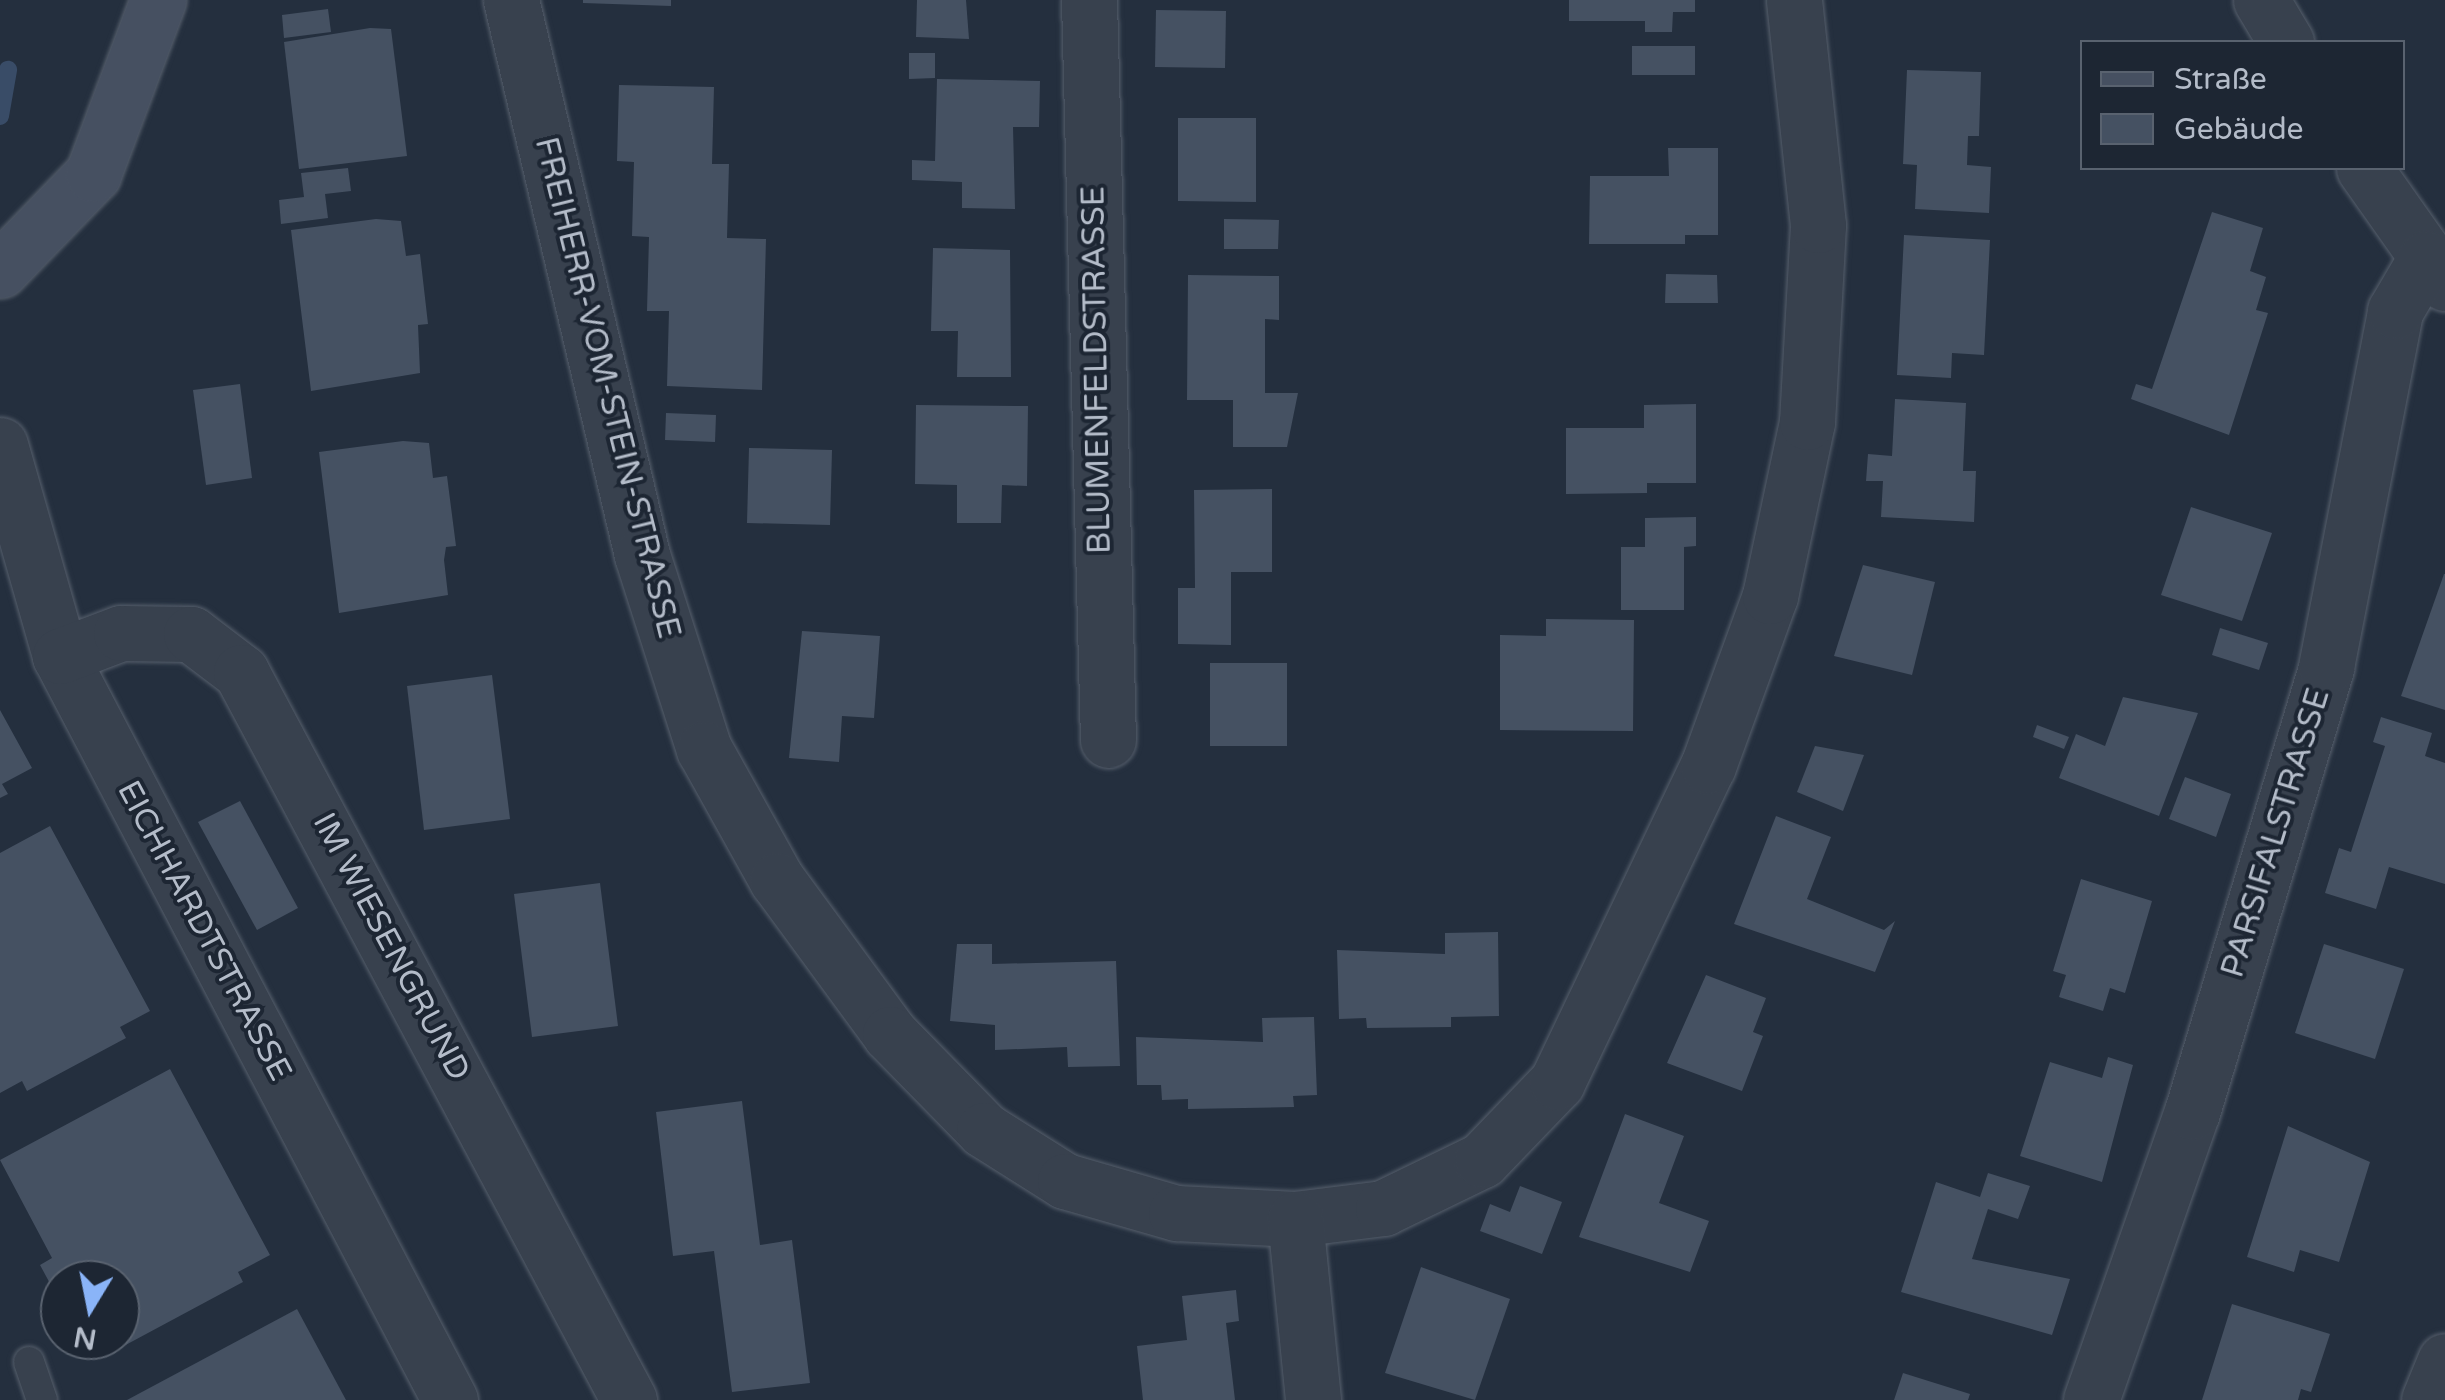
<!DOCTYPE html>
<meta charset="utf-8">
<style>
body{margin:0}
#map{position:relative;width:2445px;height:1400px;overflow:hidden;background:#242f3e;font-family:"Varela Round",sans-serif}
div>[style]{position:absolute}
.stream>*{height:18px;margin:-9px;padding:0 9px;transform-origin:9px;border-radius:9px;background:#394c67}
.building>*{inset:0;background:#455162}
.roads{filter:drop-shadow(0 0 2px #565f6c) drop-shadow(0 0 2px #565f6c)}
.lane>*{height:30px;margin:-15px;padding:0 15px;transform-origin:15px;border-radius:15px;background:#38414e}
.street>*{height:55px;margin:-27.5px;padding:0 27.5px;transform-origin:27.5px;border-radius:27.5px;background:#38414e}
.secondary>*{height:55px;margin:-27.5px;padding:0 27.5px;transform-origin:27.5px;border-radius:27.5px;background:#465061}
span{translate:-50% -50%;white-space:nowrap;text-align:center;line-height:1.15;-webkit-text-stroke:8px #1d2633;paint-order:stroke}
.street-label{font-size:32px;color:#b4bcc9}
.legend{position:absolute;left:2080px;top:40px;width:325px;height:130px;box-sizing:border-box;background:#1d2633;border:2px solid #59626f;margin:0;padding:12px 18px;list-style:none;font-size:30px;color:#b4bcc9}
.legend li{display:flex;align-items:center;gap:20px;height:50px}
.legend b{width:50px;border:2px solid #59626f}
.north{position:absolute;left:40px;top:1260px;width:100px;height:100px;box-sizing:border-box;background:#1d2633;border:2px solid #59626f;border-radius:50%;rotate:190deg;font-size:28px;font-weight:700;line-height:40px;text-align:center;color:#b4bcc9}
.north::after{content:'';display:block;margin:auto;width:35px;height:45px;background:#8ab4f8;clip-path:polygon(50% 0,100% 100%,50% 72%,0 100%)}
</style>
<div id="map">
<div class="stream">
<div style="left:0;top:116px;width:47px;rotate:-80.1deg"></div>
</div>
<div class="building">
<div style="clip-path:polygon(583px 0,671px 0,671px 6px,583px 3px)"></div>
<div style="clip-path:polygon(917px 0,966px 0,969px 39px,916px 37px)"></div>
<div style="clip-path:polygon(1569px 0,1695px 0,1695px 12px,1673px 12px,1672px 32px,1645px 32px,1645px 21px,1569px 21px)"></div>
<div style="clip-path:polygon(328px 9px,331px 32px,284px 38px,282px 15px)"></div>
<div style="clip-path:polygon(1156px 10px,1226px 11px,1225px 68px,1155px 67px)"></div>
<div style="clip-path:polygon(370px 28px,391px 29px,407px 156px,299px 169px,284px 42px)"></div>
<div style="clip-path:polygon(1632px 46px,1695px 46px,1695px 75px,1632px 75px)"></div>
<div style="clip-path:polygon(909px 53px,935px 53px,935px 78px,909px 79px)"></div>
<div style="clip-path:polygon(1907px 70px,1981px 72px,1979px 136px,1968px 136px,1967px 165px,1991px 167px,1989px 213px,1915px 209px,1917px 165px,1903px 164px)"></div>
<div style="clip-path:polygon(937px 79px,1040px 81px,1039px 127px,1013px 127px,1015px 209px,962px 208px,962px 182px,912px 180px,912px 160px,935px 161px)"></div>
<div style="clip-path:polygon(619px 85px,714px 87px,712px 164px,729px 164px,727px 238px,766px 239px,762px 390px,667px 386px,669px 311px,647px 311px,649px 237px,632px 236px,634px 162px,617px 161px)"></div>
<div style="clip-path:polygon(1178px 118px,1256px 118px,1256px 202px,1178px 201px)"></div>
<div style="clip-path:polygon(1668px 148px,1718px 148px,1718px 235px,1685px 235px,1685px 244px,1589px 244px,1590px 176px,1669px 176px)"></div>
<div style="clip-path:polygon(348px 168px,351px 191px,325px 194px,328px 218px,281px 224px,279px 200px,304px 197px,301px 173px)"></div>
<div style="clip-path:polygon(2212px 212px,2263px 228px,2250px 271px,2266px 277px,2256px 310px,2268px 313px,2229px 435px,2131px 399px,2136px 384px,2152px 389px)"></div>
<div style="clip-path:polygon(376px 219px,401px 221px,406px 256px,420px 254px,428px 324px,418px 325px,420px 373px,311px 391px,291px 230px)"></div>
<div style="clip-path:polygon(1224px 219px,1279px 220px,1278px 249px,1224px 249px)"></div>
<div style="clip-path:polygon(1904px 235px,1990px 240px,1984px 355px,1952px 353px,1951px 378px,1897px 375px)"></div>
<div style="clip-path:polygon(933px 248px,1010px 250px,1011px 377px,957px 377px,958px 331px,931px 331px)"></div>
<div style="clip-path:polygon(1666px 274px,1717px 275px,1718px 303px,1665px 303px)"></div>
<div style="clip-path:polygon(1188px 275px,1279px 276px,1279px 320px,1265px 319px,1265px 393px,1298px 393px,1287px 447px,1233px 447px,1233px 400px,1187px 400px)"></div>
<div style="clip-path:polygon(240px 384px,252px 478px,206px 485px,193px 390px)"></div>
<div style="clip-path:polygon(1895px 399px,1966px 403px,1963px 471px,1976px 471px,1974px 522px,1881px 517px,1883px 481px,1866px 481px,1868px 454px,1892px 456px)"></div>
<div style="clip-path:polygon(1696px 404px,1696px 483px,1647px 483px,1647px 493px,1566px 494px,1566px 428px,1644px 428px,1644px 405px)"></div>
<div style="clip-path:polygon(916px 405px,1028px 406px,1027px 486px,1002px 485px,1001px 523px,957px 523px,957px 485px,915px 484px)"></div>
<div style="clip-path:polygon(666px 413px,716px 415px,715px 442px,665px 440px)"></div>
<div style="clip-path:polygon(403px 441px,429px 443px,433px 478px,447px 476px,456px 546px,446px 547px,444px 560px,448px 595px,339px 613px,319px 452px)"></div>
<div style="clip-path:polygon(749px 448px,832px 450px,830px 525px,747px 523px)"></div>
<div style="clip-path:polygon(1272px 489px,1272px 572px,1231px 572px,1231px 645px,1178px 644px,1178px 588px,1195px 588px,1194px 490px)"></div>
<div style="clip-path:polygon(2191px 507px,2272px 533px,2242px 621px,2161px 595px)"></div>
<div style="clip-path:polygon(1696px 517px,1696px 546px,1684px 547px,1684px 610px,1621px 610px,1621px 547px,1645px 547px,1645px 518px)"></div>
<div style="clip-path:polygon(1863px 565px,1935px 582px,1912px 675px,1834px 656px)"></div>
<div style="clip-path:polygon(2444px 574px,2445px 574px,2445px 710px,2401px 696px)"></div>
<div style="clip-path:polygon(1546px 619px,1634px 620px,1633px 731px,1500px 730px,1500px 635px,1546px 636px)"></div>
<div style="clip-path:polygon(2220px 628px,2268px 643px,2259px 670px,2212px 655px)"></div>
<div style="clip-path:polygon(802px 631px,880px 636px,874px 718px,842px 716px,839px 762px,789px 758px)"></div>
<div style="clip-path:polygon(1210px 663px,1287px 663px,1287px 746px,1210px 746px)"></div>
<div style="clip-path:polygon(492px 675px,510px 819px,424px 830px,407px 686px)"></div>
<div style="clip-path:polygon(2123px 697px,2198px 713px,2159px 816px,2059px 778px,2076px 734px,2105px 746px)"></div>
<div style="clip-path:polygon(0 710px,32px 768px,2px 784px,8px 794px,0 798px)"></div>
<div style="clip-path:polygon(2381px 717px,2432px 733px,2425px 756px,2445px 763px,2445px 884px,2389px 867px,2376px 909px,2325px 893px,2339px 848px,2351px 852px,2385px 746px,2373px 742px)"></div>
<div style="clip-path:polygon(2037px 725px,2069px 737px,2064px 749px,2033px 737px)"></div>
<div style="clip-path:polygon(1815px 746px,1864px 755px,1843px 811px,1797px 792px)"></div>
<div style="clip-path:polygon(2185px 777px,2231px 794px,2216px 837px,2169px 819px)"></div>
<div style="clip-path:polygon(240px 801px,298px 908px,257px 930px,198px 822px)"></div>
<div style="clip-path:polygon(1776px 816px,1831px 837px,1807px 899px,1884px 930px,1895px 921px,1875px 972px,1734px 924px)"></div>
<div style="clip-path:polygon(50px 826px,150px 1011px,120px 1027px,126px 1038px,27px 1091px,22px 1081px,0 1093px,0 853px)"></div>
<div style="clip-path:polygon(2081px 879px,2152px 901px,2125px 993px,2110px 988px,2103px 1011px,2059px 997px,2066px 975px,2053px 971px)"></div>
<div style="clip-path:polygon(600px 883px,618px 1026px,532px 1037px,514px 894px)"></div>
<div style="clip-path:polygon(1498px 932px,1499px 1016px,1451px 1017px,1451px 1027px,1367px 1028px,1366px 1018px,1339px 1019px,1337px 950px,1445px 954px,1445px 933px)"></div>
<div style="clip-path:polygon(957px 944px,992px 944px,992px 964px,1116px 961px,1120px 1066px,1068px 1067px,1067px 1047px,995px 1050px,995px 1025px,950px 1021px)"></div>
<div style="clip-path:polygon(2324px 944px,2404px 969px,2375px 1059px,2295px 1033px)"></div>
<div style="clip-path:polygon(1706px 975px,1766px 998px,1753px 1032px,1763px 1036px,1742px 1091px,1667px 1063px)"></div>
<div style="clip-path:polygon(1314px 1017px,1317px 1095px,1293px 1096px,1294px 1107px,1188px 1109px,1188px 1099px,1162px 1100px,1161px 1085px,1137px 1085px,1136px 1037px,1263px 1042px,1262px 1018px)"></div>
<div style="clip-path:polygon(2108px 1057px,2133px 1065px,2102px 1182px,2020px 1156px,2050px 1062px,2102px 1078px)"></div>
<div style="clip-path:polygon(170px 1069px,270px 1255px,238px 1272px,243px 1282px,120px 1348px,120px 1280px,60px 1280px,60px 1302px,40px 1265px,52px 1258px,0 1160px)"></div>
<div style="clip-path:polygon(742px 1101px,760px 1245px,792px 1240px,810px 1383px,732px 1392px,714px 1251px,673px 1256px,656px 1112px)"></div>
<div style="clip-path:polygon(1625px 1114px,1684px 1136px,1659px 1203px,1709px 1221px,1690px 1272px,1579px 1237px)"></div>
<div style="clip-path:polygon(2288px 1126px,2370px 1162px,2339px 1262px,2300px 1250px,2294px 1272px,2247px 1257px)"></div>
<div style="clip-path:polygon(1988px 1173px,2030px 1186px,2018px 1219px,1988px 1209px,1972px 1259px,2070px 1279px,2052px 1335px,1901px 1292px,1936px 1182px,1980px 1197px)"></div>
<div style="clip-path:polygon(1520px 1186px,1562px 1202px,1542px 1254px,1480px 1231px,1490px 1204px,1510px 1212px)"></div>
<div style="clip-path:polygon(1421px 1267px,1510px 1299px,1475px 1400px,1385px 1373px)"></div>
<div style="clip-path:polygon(1236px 1290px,1239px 1321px,1226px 1323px,1235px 1400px,1143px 1400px,1137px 1346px,1187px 1340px,1182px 1296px)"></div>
<div style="clip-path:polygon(2232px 1304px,2330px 1334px,2311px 1392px,2301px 1389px,2298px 1400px,2202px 1400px)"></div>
<div style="clip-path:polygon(297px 1309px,346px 1400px,127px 1400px)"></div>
<div style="clip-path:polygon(1903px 1373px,1970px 1394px,1968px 1400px,1894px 1400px)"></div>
</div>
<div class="roads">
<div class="lane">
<div style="left:29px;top:1362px;width:40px;rotate:71.1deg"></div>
</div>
<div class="street">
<div style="left:511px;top:0;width:570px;rotate:76.72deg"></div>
<div style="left:642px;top:555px;width:204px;rotate:72.3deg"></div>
<div style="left:704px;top:749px;width:150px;rotate:60.9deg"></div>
<div style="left:777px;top:880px;width:191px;rotate:53.7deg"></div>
<div style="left:890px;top:1034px;width:134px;rotate:45.6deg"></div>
<div style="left:984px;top:1130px;width:96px;rotate:32.2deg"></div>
<div style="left:1065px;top:1181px;width:116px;rotate:16.1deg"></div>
<div style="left:1176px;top:1213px;width:119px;rotate:2.9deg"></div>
<div style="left:1295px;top:1219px;width:89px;rotate:-7.1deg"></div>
<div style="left:1383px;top:1208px;width:110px;rotate:-25.9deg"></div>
<div style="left:1482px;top:1160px;width:108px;rotate:-46.1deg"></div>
<div style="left:1557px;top:1082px;width:350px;rotate:-64.5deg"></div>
<div style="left:1708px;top:766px;width:181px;rotate:-70deg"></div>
<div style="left:1770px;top:596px;width:178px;rotate:-78deg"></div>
<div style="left:1807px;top:422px;width:197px;rotate:-86.8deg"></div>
<div style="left:1818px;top:225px;width:226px;rotate:-96.1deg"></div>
<div style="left:1089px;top:0;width:740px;rotate:88.53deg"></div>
<div style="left:2261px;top:0;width:49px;rotate:59.2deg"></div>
<div style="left:2364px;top:168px;width:141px;rotate:54.8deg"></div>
<div style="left:0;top:445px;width:219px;rotate:74.1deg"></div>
<div style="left:60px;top:656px;width:840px;rotate:62.34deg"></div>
<div style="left:60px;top:656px;width:65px;rotate:-20.7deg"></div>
<div style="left:121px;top:633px;width:70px;rotate:0.8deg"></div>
<div style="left:191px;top:634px;width:63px;rotate:37.2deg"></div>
<div style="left:241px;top:672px;width:825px;rotate:61.94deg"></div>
<div style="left:1295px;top:1219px;width:182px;rotate:84.3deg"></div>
<div style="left:2091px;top:1400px;width:305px;rotate:-70.7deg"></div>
<div style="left:2192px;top:1112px;width:465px;rotate:-73.2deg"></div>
<div style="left:2326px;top:667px;width:363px;rotate:-79deg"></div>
<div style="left:2395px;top:311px;width:61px;rotate:-59.7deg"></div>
<div style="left:2429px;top:1400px;width:42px;rotate:-67.7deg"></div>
</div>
<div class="secondary">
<div style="left:0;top:270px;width:134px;rotate:-45.9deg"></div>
<div style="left:93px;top:174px;width:186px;rotate:-69.5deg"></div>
</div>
</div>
<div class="street-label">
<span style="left:1097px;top:370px;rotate:-91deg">BLUMENFELDSTRASSE</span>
<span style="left:607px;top:388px;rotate:76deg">FREIHERR-VOM-STEIN-STRASSE</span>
<span style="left:2276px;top:833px;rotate:-73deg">PARSIFALSTRASSE</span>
<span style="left:204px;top:931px;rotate:62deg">EICHHARDTSTRASSE</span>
<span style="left:391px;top:947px;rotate:62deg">IM WIESENGRUND</span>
</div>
<ul class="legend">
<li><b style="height:12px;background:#465061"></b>Straße</li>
<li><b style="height:28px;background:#455162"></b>Gebäude</li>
</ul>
<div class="north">N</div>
</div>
